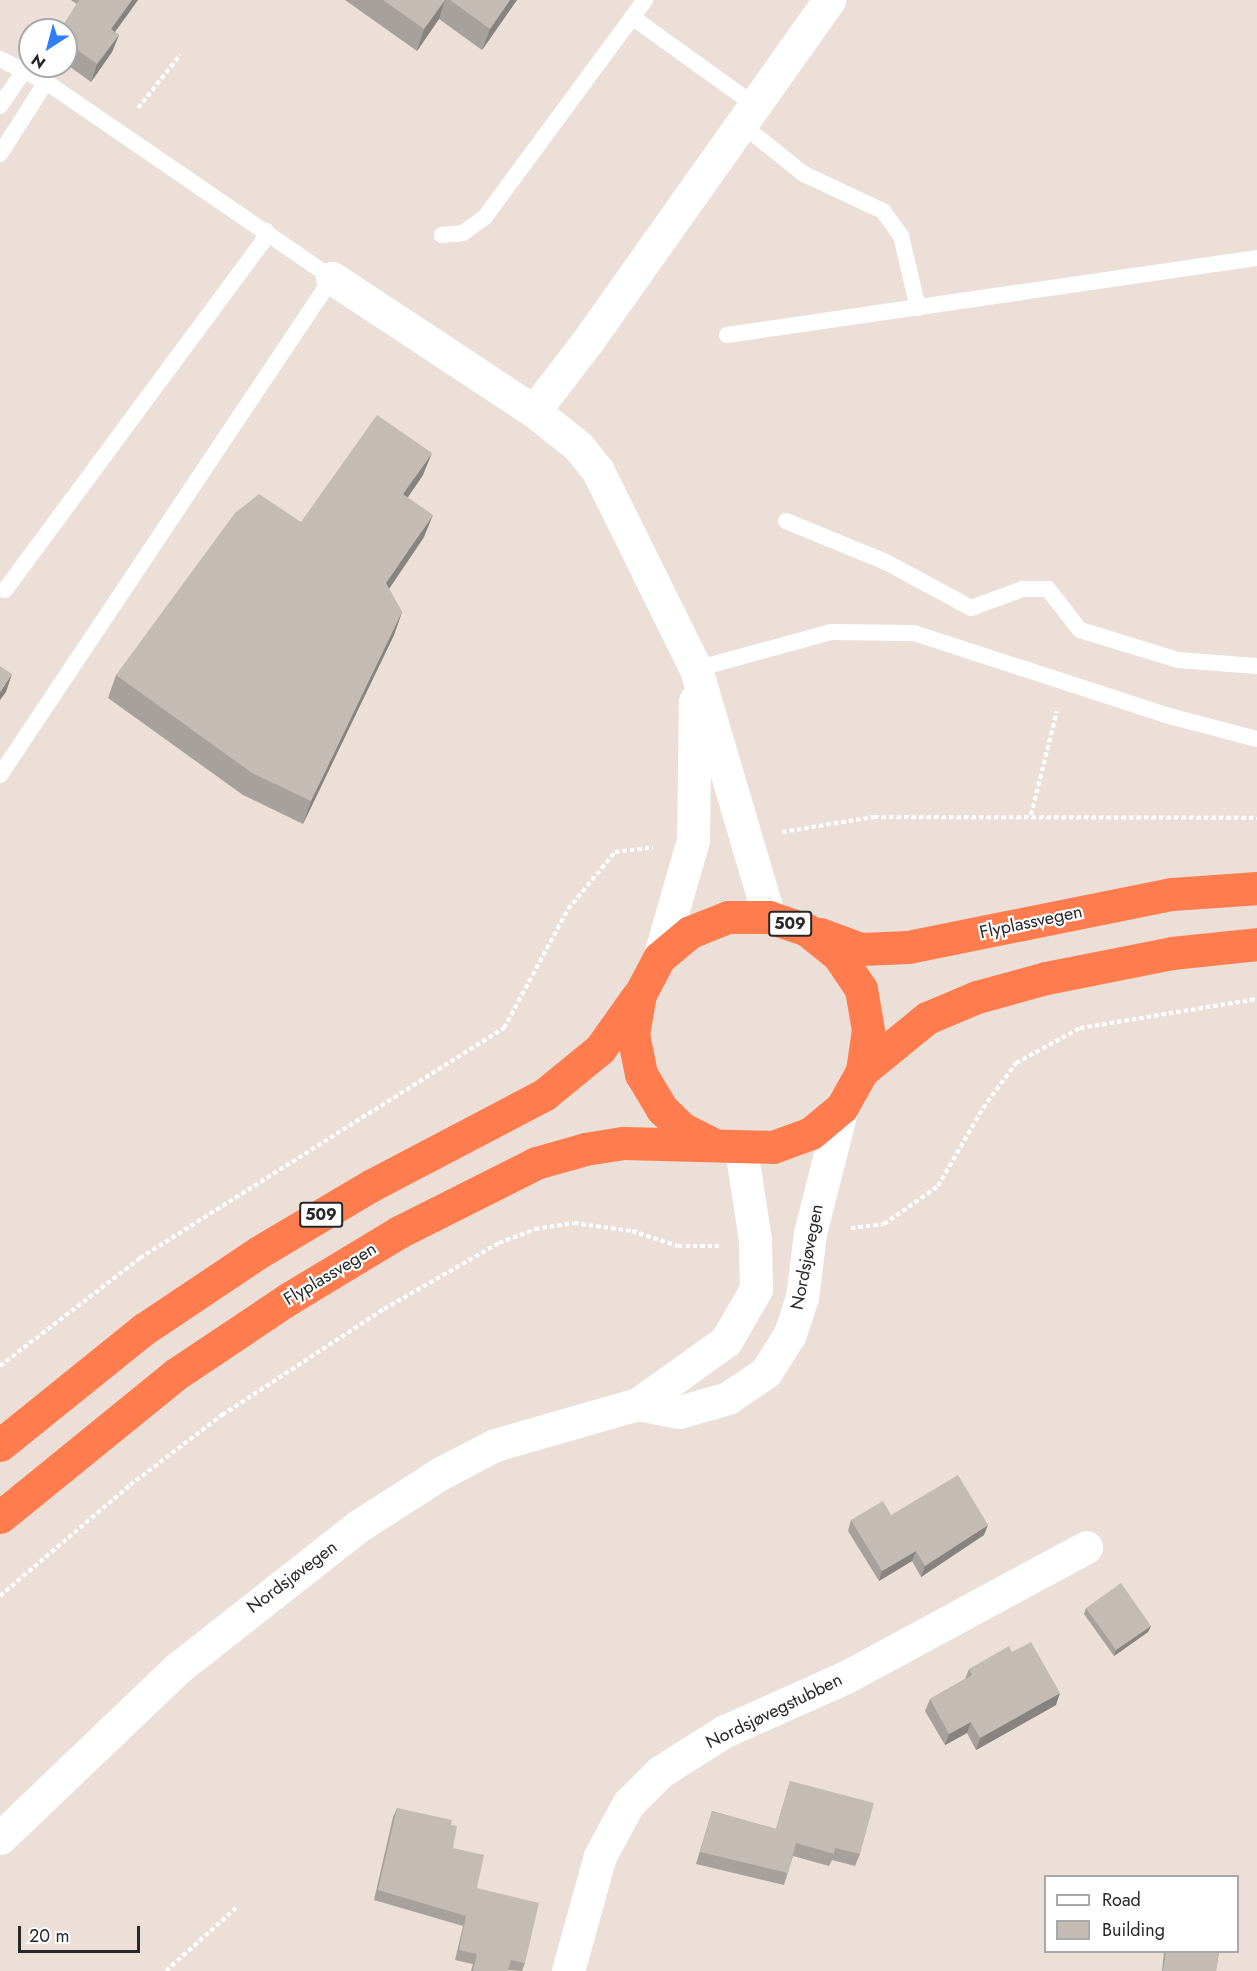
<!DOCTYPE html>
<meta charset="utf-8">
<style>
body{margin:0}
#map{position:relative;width:1257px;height:1971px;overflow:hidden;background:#ecdfd7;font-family:Jost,sans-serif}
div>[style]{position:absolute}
.path>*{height:4px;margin-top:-2px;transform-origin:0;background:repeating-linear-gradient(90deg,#fff 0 4.5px,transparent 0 7.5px)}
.lane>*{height:16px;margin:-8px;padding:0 8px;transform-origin:8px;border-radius:8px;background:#fff}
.street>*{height:33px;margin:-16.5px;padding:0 16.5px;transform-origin:16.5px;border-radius:16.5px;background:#fff}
.secondary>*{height:33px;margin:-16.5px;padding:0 16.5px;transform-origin:16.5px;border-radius:16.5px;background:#fff}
.highway>*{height:33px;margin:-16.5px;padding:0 16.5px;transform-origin:16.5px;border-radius:16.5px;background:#ff7c4f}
.wall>*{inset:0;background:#a8a19b}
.shaded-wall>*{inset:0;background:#88837e}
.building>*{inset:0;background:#c3bbb4}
span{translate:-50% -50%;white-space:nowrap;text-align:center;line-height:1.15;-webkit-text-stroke:4.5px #fff;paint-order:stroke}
.shield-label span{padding:2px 4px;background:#fff;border:2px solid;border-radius:4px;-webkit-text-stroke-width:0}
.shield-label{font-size:16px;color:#282828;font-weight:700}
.street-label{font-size:18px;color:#282828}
.legend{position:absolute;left:1044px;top:1875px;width:195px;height:78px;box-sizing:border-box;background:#fff;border:2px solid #a9a9a9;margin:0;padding:8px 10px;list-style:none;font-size:18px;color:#282828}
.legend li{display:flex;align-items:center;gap:12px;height:30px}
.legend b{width:30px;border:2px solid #a9a9a9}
.north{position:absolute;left:18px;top:18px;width:60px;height:60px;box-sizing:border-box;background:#fff;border:2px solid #a9a9a9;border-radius:50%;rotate:216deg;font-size:16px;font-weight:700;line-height:24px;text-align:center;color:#282828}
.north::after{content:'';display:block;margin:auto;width:21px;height:27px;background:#317dff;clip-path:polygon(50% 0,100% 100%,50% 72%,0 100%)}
.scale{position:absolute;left:18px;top:1926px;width:122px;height:27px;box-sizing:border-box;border:3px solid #282828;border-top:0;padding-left:8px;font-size:18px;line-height:21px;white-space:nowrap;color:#282828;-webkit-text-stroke:4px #fff;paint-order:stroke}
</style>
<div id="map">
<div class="path">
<div style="left:138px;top:108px;width:68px;rotate:-51.6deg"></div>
<div style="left:1031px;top:815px;width:107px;rotate:-76deg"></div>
<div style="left:782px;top:832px;width:93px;rotate:-9.3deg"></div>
<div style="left:874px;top:817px;width:383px;rotate:0.1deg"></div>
<div style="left:851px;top:1228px;width:33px;rotate:-7deg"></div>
<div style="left:884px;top:1224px;width:66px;rotate:-35.1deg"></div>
<div style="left:938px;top:1186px;width:90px;rotate:-60deg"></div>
<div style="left:983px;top:1108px;width:56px;rotate:-53.7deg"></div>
<div style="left:1016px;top:1063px;width:73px;rotate:-28.7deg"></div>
<div style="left:1080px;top:1028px;width:179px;rotate:-9.3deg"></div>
<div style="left:0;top:1366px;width:177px;rotate:-37.6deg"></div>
<div style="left:140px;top:1258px;width:431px;rotate:-32.3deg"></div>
<div style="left:504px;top:1028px;width:135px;rotate:-61.7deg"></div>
<div style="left:568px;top:909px;width:74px;rotate:-50.5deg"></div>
<div style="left:615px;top:852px;width:38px;rotate:-7deg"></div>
<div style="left:0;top:1596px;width:171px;rotate:-40.5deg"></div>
<div style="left:130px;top:1485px;width:116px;rotate:-37.3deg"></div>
<div style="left:222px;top:1415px;width:194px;rotate:-33.2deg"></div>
<div style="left:384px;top:1309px;width:133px;rotate:-29.9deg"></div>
<div style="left:499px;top:1243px;width:39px;rotate:-21deg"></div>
<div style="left:535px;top:1229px;width:39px;rotate:-9deg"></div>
<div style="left:574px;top:1223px;width:59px;rotate:7.9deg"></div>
<div style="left:632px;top:1231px;width:48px;rotate:18.1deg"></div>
<div style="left:678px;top:1246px;width:41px"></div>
<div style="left:166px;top:1971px;width:94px;rotate:-42deg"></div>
</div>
<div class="lane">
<div style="left:632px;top:17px;width:149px;rotate:35.7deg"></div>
<div style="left:0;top:59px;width:51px;rotate:26.6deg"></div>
<div style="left:46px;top:82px;width:347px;rotate:34.4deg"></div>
<div style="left:332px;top:278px;width:598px;rotate:123.74deg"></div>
<div style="left:0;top:106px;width:42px;rotate:-55.6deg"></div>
<div style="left:740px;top:123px;width:82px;rotate:38.6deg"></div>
<div style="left:804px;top:174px;width:87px;rotate:25.1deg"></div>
<div style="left:883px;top:211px;width:31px;rotate:54deg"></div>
<div style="left:901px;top:236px;width:74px;rotate:76.7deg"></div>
<div style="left:0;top:154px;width:85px;rotate:-57.4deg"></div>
<div style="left:442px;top:235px;width:21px;rotate:-5deg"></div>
<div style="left:463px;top:233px;width:27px;rotate:-36deg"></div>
<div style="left:485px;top:217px;width:270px;rotate:-53.6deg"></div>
<div style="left:727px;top:335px;width:536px;rotate:-8.27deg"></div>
<div style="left:786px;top:521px;width:108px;rotate:22.3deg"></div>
<div style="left:886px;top:562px;width:97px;rotate:28.4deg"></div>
<div style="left:971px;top:608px;width:55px;rotate:-20.1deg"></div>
<div style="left:1023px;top:589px;width:25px"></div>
<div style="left:1048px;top:589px;width:52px;rotate:52deg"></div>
<div style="left:1080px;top:630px;width:102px;rotate:17deg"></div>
<div style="left:1178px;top:660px;width:79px;rotate:4.3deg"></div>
<div style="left:5px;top:590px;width:432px;rotate:-53.5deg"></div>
<div style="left:262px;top:243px;width:13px;rotate:-72deg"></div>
<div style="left:696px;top:669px;width:140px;rotate:-15.3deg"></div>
<div style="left:831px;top:632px;width:83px;rotate:0.7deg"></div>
<div style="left:914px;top:633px;width:272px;rotate:18deg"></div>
<div style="left:1173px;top:717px;width:87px;rotate:14.7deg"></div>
</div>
<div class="street">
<div style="left:332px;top:278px;width:242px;rotate:33.4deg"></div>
<div style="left:534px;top:411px;width:56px;rotate:38.5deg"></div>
<div style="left:578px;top:446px;width:32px;rotate:51deg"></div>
<div style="left:598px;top:471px;width:221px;rotate:63.7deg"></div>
<div style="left:696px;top:669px;width:259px;rotate:73.6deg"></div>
<div style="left:534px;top:411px;width:87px;rotate:-52.5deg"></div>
<div style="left:587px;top:342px;width:419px;rotate:-54.7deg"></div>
<div style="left:659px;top:958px;width:123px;rotate:-73.9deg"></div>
<div style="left:693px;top:840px;width:139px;rotate:-89.2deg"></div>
<div style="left:568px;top:1971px;width:119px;rotate:-74.5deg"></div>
<div style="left:600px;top:1856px;width:59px;rotate:-61.7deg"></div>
<div style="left:628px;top:1804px;width:45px;rotate:-45deg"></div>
<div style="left:660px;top:1772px;width:75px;rotate:-32.4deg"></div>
<div style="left:723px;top:1732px;width:135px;rotate:-24.1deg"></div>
<div style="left:846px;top:1677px;width:273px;rotate:-28.4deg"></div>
</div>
<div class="secondary">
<div style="left:638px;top:1404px;width:42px;rotate:11deg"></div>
<div style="left:679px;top:1412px;width:51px;rotate:-15.9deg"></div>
<div style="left:728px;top:1398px;width:46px;rotate:-34.4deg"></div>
<div style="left:766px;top:1372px;width:45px;rotate:-57.7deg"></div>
<div style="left:790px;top:1334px;width:38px;rotate:-72deg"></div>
<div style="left:802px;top:1298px;width:65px;rotate:-83deg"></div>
<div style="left:810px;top:1233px;width:130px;rotate:-75.7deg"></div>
<div style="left:0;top:1838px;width:246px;rotate:-43.7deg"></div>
<div style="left:178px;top:1668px;width:228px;rotate:-38.2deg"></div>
<div style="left:357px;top:1527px;width:100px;rotate:-32.7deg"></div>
<div style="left:441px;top:1473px;width:61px;rotate:-27.4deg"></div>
<div style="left:495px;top:1445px;width:149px;rotate:-16deg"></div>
<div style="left:638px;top:1404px;width:108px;rotate:-35.6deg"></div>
<div style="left:726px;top:1341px;width:60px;rotate:-60deg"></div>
<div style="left:756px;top:1289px;width:49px;rotate:-91.2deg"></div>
<div style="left:755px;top:1240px;width:93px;rotate:-98.7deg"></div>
</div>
<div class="highway">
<div style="left:820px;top:934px;width:44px;rotate:20.1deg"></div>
<div style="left:861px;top:949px;width:47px;rotate:-2.4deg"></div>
<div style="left:908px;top:947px;width:269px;rotate:-11.4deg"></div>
<div style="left:1172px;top:894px;width:85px;rotate:-4deg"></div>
<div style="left:862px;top:1071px;width:84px;rotate:-39.2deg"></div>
<div style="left:927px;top:1018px;width:54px;rotate:-22.8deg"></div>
<div style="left:977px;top:997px;width:72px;rotate:-15.4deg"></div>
<div style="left:1046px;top:978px;width:128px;rotate:-11.2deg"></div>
<div style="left:1172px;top:953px;width:85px;rotate:-6deg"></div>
<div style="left:0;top:1445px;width:185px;rotate:-38.9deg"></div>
<div style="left:144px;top:1329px;width:138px;rotate:-33.8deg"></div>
<div style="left:259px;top:1252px;width:131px;rotate:-30.7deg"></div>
<div style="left:372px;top:1185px;width:195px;rotate:-27.7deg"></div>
<div style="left:545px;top:1094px;width:71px;rotate:-39.3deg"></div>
<div style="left:600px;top:1049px;width:64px;rotate:-54.6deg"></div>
<div style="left:0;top:1517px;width:227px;rotate:-39.1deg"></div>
<div style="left:176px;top:1374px;width:135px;rotate:-33.8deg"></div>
<div style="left:288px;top:1299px;width:130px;rotate:-31.1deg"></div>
<div style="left:399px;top:1232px;width:153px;rotate:-26.7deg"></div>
<div style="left:536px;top:1163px;width:51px;rotate:-15.9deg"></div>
<div style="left:585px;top:1149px;width:39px;rotate:-9deg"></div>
<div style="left:624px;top:1143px;width:149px;rotate:1.5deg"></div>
<div style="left:773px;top:1147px;width:40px;rotate:-20.2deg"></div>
<div style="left:811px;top:1133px;width:40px;rotate:-40deg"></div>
<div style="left:842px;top:1107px;width:41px;rotate:-60.9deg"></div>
<div style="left:862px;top:1071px;width:41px;rotate:-81.7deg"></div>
<div style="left:868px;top:1030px;width:42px;rotate:-99.7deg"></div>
<div style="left:861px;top:989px;width:40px;rotate:-124deg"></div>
<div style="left:839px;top:956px;width:41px;rotate:-140.9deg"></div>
<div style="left:807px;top:930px;width:40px;rotate:-161.1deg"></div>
<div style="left:769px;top:917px;width:41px;rotate:180deg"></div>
<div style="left:728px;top:917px;width:41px;rotate:158.5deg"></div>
<div style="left:690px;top:932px;width:40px;rotate:140deg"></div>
<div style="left:659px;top:958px;width:41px;rotate:117.8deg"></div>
<div style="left:640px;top:994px;width:41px;rotate:99.9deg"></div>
<div style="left:633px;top:1034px;width:41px;rotate:78.7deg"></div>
<div style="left:641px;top:1074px;width:41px;rotate:59deg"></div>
<div style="left:662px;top:1109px;width:29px;rotate:44deg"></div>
<div style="left:683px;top:1129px;width:31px;rotate:27deg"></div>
</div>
<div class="wall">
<div style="clip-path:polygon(71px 0,138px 0,115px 32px,119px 35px,112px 52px,91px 82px,66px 64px,66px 30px,77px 4px)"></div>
<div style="clip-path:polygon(345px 0,517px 0,482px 50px,439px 19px,417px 51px)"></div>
<div style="clip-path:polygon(423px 475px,408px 497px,424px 537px,389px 589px,402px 612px,394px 635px,303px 824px,243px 795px,108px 698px,116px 675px,301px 522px)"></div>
<div style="clip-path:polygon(891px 1515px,984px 1535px,921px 1577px,912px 1561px,879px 1581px,848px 1531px,851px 1520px)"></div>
<div style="clip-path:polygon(1086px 1608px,1151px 1626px,1148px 1632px,1114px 1656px,1084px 1614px)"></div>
<div style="clip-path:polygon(969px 1669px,1056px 1705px,976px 1750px,967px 1733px,945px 1745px,925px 1711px,930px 1699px,965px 1679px)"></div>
<div style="clip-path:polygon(790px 1781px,860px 1854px,855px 1866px,832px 1860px,829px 1866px,793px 1856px,784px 1885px,696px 1864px,712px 1811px,776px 1829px)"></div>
<div style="clip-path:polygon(397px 1808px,451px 1825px,453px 1848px,477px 1888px,525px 1963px,522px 1971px,508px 1970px,508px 1971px,471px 1971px,473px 1964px,455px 1960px,463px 1926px,374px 1900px,393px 1817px)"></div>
<div style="clip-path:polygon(1164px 1952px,1219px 1952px,1216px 1971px,1162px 1971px)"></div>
</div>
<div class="shaded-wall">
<div style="clip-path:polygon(132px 0,138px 0,104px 47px,111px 29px)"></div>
<div style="clip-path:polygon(445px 0,439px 19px,417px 51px,424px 29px)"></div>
<div style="clip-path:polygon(510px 0,517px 0,482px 50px,490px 29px)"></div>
<div style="clip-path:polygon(119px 35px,112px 52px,91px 82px,97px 64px)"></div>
<div style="clip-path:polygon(432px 453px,423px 475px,395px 516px,403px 494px)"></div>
<div style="clip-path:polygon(433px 515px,424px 537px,378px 605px,386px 583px)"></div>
<div style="clip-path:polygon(402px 612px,394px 635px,303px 824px,311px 801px)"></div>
<div style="clip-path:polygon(12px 674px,6px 692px,0 700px,0 692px)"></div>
<div style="clip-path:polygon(988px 1525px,984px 1535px,921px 1577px,925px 1566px)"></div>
<div style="clip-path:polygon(916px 1551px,912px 1561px,879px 1581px,882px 1571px)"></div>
<div style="clip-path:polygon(1151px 1626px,1148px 1632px,1114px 1656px,1116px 1650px)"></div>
<div style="clip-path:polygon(1060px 1693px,1056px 1705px,976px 1750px,980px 1738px)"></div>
<div style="clip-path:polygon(971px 1722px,967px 1733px,945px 1745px,949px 1734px)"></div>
</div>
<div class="building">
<div style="clip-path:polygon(79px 0,132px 0,111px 29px,119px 35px,97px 64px,66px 42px,66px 30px,60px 30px)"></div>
<div style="clip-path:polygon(383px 0,445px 0,424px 29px)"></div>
<div style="clip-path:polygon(450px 0,510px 0,490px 29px)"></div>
<div style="clip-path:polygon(377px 415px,432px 453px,403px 494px,433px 515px,386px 583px,402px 612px,311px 801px,252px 773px,116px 675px,235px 513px,259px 494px,301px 522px)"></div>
<div style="clip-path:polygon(0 666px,12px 674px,0 692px)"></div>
<div style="clip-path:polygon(958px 1475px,988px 1525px,925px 1566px,916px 1551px,882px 1571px,851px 1520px,883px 1501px,891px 1515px)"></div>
<div style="clip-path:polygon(1121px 1583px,1151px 1626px,1116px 1650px,1086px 1608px)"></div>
<div style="clip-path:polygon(1031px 1642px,1060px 1693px,980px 1738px,971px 1722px,949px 1734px,930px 1699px,972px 1675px,969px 1669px,1009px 1646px,1012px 1652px)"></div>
<div style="clip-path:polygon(790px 1781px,874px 1803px,860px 1854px,835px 1848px,834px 1854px,796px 1843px,788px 1873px,700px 1852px,712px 1811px,776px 1829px)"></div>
<div style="clip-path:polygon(397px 1808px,452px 1820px,451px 1825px,457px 1826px,453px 1848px,484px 1855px,477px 1888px,539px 1903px,525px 1963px,511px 1960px,508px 1971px,473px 1971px,477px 1954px,459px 1950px,466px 1916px,378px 1890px)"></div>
<div style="clip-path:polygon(1166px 1952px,1219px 1952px,1216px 1971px,1163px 1971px)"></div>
</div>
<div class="shield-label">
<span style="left:790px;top:924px">509</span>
<span style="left:321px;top:1215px">509</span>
</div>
<div class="street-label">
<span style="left:1031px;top:922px;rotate:-12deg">Flyplassvegen</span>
<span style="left:807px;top:1257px;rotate:-79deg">Nordsjøvegen</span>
<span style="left:330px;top:1274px;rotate:-31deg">Flyplassvegen</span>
<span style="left:292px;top:1577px;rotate:-37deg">Nordsjøvegen</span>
<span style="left:774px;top:1711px;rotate:-26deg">Nordsjøvegstubben</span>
</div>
<ul class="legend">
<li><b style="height:8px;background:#fff"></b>Road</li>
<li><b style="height:16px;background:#c3bbb4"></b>Building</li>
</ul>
<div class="north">N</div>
<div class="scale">20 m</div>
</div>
